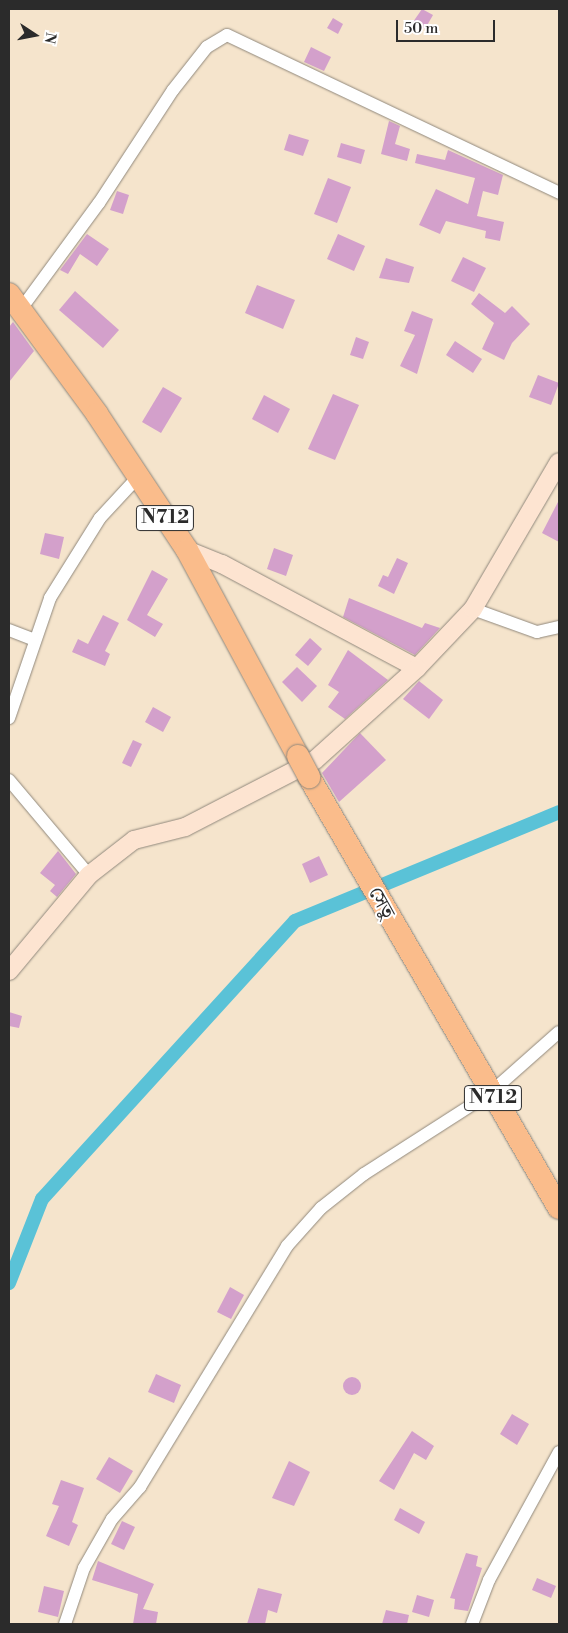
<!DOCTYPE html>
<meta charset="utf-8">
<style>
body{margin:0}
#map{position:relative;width:568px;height:1633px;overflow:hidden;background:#f5e4cc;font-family:"Libre Bodoni","Noto Serif Bengali",serif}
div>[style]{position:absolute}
.canal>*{height:14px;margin:-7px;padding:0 7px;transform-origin:7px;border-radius:7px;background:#5ac2d7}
.building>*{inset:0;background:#d3a0cb}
.round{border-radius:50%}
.roads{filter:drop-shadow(0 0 1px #90887c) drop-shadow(0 0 1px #90887c)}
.street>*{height:12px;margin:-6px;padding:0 6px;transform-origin:6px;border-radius:6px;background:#fff}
.secondary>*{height:18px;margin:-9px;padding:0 9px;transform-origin:9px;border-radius:9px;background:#fde4d1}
.highway>*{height:22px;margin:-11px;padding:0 11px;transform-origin:11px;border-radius:11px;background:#fabc8b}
.bridges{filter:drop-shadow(0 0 1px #90887c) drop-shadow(0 0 1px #90887c)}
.highway-bridge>*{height:22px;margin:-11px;padding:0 11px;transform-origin:11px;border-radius:11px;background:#fabc8b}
span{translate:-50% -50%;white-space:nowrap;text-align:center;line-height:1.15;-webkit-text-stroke:4px #fff;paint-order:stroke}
.shield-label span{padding:1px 4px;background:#fff;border:1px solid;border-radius:4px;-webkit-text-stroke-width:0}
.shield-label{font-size:19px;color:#2b2b2b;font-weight:700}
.street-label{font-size:20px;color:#2b2b2b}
.frame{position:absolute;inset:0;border:10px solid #2b2b2b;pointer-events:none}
.north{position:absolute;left:10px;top:10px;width:50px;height:50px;-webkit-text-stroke:4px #fff;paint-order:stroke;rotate:101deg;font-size:14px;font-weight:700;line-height:20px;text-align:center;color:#2b2b2b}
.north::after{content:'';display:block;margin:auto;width:18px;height:22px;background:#2b2b2b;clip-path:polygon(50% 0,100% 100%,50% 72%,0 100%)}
.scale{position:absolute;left:396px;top:20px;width:99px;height:22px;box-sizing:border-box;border:2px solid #2b2b2b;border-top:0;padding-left:6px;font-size:15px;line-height:18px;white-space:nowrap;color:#2b2b2b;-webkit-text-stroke:4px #fff;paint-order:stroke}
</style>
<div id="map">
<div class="canal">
<div style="left:9px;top:1283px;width:90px;rotate:-68.6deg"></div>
<div style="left:42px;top:1199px;width:376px;rotate:-47.7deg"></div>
<div style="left:295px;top:921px;width:286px;rotate:-22.4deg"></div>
</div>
<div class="building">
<div style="clip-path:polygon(422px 9px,433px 15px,425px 29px,413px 22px)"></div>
<div style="clip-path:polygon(333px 18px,343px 24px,338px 34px,327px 28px)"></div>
<div style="clip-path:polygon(311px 47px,331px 57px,324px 71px,304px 62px)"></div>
<div style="clip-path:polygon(389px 121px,400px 126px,395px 144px,410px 149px,407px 161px,381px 154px)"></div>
<div style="clip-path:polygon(289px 134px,309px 140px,303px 156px,284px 150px)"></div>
<div style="clip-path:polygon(341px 143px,365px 150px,361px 164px,337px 157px)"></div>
<div style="clip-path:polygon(448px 150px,503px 175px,498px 195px,483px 191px,477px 216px,504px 222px,500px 241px,485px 238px,486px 231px,446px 221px,440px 234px,419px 225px,436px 189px,468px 204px,475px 178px,415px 163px,417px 154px,445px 160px)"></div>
<div style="clip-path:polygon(328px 178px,351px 187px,337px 223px,314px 214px)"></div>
<div style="clip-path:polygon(117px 191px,129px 195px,123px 214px,110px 210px)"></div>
<div style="clip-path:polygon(87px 234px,109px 249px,97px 266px,80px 254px,68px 274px,60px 270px)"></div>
<div style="clip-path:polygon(338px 234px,365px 246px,354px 271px,327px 259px)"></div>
<div style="clip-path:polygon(463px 257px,486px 268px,474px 292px,451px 281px)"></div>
<div style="clip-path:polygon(386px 258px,414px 267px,409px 283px,379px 278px)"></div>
<div style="clip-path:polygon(257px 285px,295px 300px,283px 329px,245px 313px)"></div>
<div style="clip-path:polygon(75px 291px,119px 330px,103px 348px,59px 310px)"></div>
<div style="clip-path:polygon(479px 293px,505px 313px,512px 306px,530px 324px,512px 343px,504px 360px,482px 349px,494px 323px,471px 304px)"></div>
<div style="clip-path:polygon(412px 311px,433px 319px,417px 374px,400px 366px,415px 335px,404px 331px)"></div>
<div style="clip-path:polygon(13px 322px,34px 351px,9px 382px,9px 327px)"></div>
<div style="clip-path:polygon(356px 337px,369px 342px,363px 359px,350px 355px)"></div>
<div style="clip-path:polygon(455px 341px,482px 359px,473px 373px,446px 355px)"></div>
<div style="clip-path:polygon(538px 375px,559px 383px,551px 405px,529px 397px)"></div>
<div style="clip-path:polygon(163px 387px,182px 398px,161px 433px,142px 422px)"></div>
<div style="clip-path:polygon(333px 394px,359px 405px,335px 460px,308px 449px)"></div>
<div style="clip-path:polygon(264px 395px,290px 409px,278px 433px,252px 419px)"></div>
<div style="clip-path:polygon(559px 500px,559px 542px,542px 533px)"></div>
<div style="clip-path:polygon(45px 533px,64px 537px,59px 559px,40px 554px)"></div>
<div style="clip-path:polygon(274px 548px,293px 555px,286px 576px,267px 569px)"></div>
<div style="clip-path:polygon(397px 558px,408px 563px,394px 594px,378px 586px,383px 575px,388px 577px)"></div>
<div style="clip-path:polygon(152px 570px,168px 579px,147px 615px,163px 624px,155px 637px,127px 620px)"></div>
<div style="clip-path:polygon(349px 598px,422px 628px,425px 623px,440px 628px,415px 655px,343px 617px)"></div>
<div style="clip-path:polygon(103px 615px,119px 623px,105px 651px,110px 654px,105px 666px,72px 652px,78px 639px,88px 644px)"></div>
<div style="clip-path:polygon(310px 638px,322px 649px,308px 666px,295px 655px)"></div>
<div style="clip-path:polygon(348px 650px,388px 680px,345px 719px,328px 707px,339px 692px,328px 685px)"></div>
<div style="clip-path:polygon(297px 667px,317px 686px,302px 702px,282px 682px)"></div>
<div style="clip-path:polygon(419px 681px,443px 700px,429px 719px,403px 699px)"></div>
<div style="clip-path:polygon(153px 707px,171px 717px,163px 732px,145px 722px)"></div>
<div style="clip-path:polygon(360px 733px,386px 760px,339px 802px,322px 773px)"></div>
<div style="clip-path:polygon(133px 740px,142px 744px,131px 767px,122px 763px)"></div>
<div style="clip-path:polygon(58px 851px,76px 874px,57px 897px,50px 891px,55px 885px,40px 873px)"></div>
<div style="clip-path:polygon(319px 856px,328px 875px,310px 883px,302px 864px)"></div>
<div style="clip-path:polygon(9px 1012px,22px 1016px,19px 1028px,9px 1026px)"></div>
<div style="clip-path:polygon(230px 1287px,244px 1295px,231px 1319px,217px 1312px)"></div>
<div style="clip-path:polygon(156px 1374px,181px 1385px,174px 1403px,148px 1392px)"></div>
<div class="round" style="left:343px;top:1377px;width:18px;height:18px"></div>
<div style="clip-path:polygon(512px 1414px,529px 1424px,517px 1445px,500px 1434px)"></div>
<div style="clip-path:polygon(412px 1431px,434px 1446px,426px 1460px,414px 1453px,394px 1490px,379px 1481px)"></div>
<div style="clip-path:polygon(109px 1457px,133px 1471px,120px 1493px,96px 1479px)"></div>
<div style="clip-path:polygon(289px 1461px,310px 1472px,294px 1506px,272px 1498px)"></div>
<div style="clip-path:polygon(61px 1480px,84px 1488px,72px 1522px,78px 1525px,69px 1546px,46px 1536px,59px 1506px,52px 1504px)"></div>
<div style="clip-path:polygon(400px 1508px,425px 1522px,419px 1534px,394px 1520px)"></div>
<div style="clip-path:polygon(122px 1521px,135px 1527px,124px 1550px,111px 1544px)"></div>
<div style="clip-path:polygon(466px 1553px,478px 1556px,476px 1566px,482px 1568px,468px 1611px,454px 1609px,455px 1599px,450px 1598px)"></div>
<div style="clip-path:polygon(98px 1561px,154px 1584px,143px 1609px,158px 1612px,156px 1624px,133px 1624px,138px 1594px,92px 1580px)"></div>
<div style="clip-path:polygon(537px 1578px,556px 1586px,551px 1598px,532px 1590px)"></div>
<div style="clip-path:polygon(44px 1586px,64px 1591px,58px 1617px,38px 1612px)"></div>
<div style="clip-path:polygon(258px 1588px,282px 1594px,277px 1613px,268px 1610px,265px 1624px,247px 1624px)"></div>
<div style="clip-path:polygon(417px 1595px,434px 1600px,429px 1617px,412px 1612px)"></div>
<div style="clip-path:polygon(386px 1610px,409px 1615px,407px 1624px,382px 1624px)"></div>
</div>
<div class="roads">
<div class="street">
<div style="left:21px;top:309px;width:132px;rotate:-53.7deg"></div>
<div style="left:99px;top:203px;width:135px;rotate:-56.8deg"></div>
<div style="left:173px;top:90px;width:55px;rotate:-51.7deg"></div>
<div style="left:207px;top:47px;width:23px;rotate:-31deg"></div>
<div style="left:227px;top:35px;width:368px;rotate:25.4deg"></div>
<div style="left:473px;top:609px;width:68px;rotate:19.8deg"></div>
<div style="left:537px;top:632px;width:23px;rotate:-13deg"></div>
<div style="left:9px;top:630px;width:26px;rotate:21deg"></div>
<div style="left:9px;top:718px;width:127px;rotate:-71.1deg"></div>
<div style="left:50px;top:598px;width:94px;rotate:-58deg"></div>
<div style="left:100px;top:518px;width:56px;rotate:-47.2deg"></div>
<div style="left:9px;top:780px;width:124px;rotate:49.9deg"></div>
<div style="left:65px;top:1624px;width:59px;rotate:-71.3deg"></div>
<div style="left:84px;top:1568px;width:56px;rotate:-60.3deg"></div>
<div style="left:112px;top:1519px;width:43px;rotate:-48.8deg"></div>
<div style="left:140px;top:1487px;width:282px;rotate:-58.6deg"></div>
<div style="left:287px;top:1246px;width:51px;rotate:-48.2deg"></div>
<div style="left:321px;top:1208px;width:55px;rotate:-38.3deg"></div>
<div style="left:364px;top:1174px;width:150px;rotate:-32.7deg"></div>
<div style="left:490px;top:1093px;width:92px;rotate:-41.5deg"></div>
<div style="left:472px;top:1624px;width:47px;rotate:-68.9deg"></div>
<div style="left:489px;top:1580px;width:146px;rotate:-61.3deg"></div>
</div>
<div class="secondary">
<div style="left:187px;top:550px;width:38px;rotate:22deg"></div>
<div style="left:222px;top:564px;width:221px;rotate:28.1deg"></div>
<div style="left:417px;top:668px;width:81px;rotate:-46.5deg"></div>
<div style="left:473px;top:609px;width:170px;rotate:-59.7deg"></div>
<div style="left:9px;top:971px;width:125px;rotate:-50.2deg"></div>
<div style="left:89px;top:875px;width:57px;rotate:-37.9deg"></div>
<div style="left:134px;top:840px;width:53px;rotate:-14.3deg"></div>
<div style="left:185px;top:827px;width:146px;rotate:-27.3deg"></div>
<div style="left:315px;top:760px;width:137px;rotate:-42deg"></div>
</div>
<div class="highway">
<div style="left:9px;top:294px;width:149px;rotate:53.7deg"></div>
<div style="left:97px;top:414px;width:163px;rotate:56.5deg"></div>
<div style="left:187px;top:550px;width:234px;rotate:61.7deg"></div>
<div style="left:309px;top:777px;width:498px;rotate:59.9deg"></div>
</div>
</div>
<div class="bridges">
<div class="highway-bridge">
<div style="left:298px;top:756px;width:24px;rotate:62deg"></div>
</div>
</div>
<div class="shield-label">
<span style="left:165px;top:518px">N712</span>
<span style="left:493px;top:1098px">N712</span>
</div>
<div class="street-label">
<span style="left:381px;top:903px;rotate:61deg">সেতু</span>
</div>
<div class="frame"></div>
<div class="north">N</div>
<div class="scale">50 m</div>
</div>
